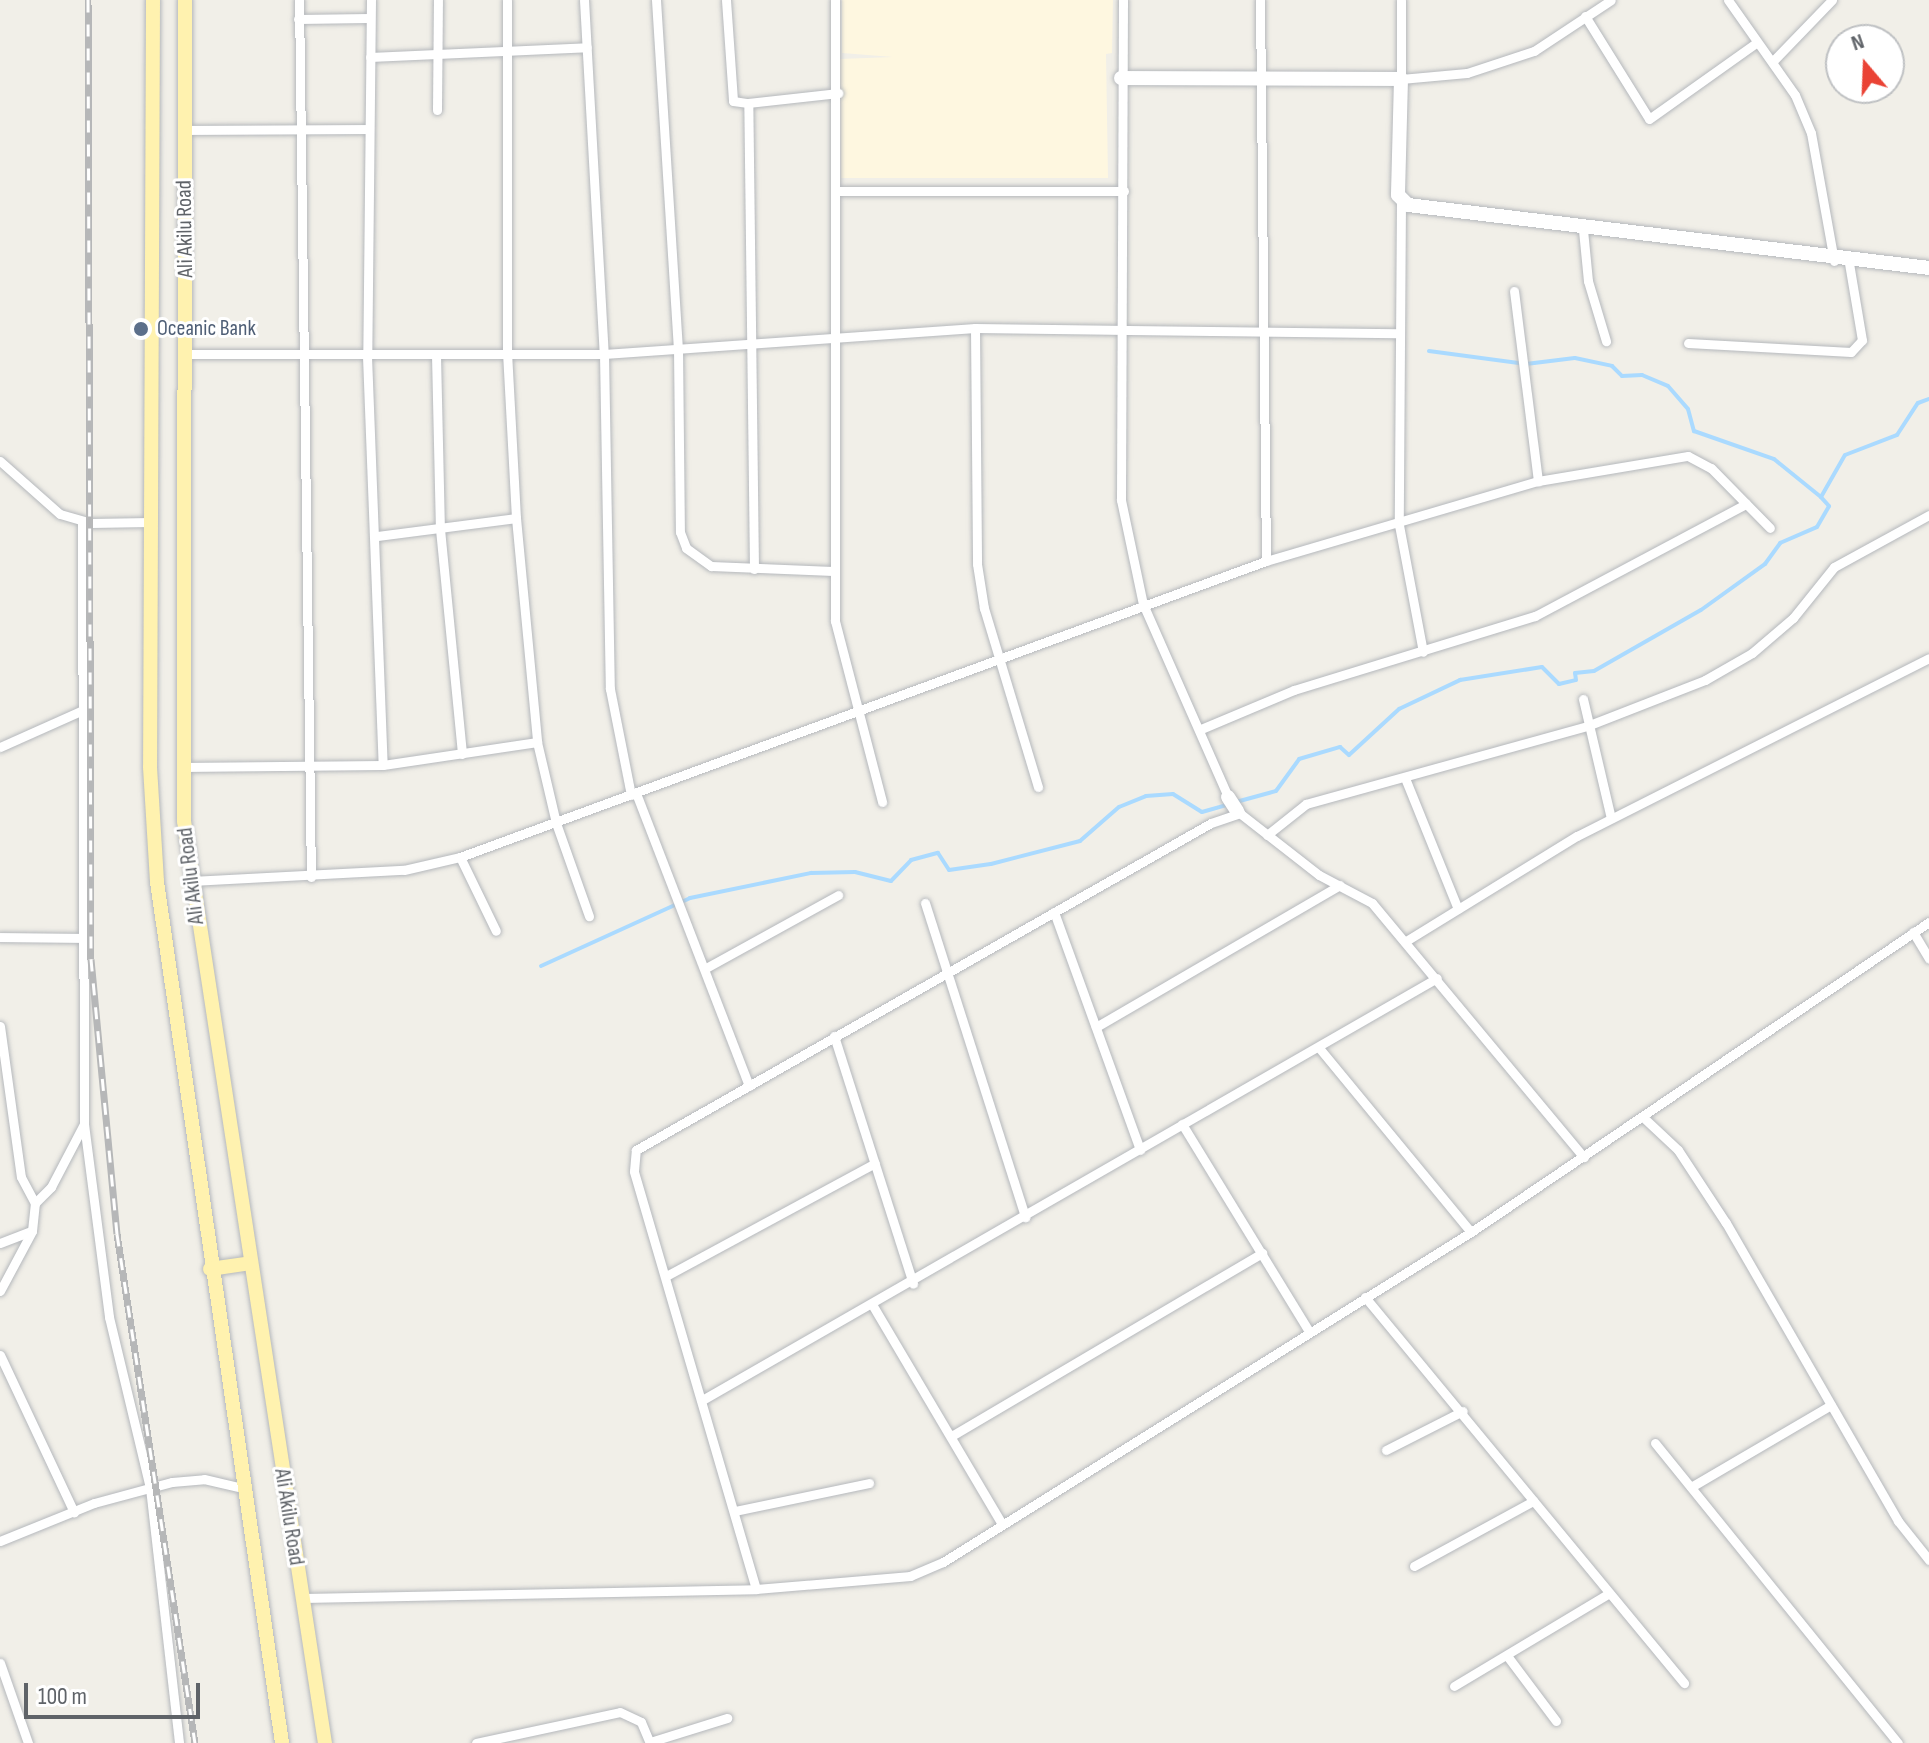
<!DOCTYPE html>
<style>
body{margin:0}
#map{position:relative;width:1929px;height:1743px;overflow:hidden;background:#f1efe8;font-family:"Sofia Sans Condensed",sans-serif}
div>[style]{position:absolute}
.commercial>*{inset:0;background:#fef7e0}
.stream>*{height:4px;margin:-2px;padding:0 2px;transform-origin:2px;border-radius:2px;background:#aadaff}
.roads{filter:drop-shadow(0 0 2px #b5b8bc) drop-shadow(0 0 2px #b5b8bc)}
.street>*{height:9px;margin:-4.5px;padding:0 4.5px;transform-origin:4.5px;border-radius:4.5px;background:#fff}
.secondary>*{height:14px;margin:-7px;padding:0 7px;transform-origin:7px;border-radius:7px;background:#fff}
.primary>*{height:14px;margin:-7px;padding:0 7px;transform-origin:7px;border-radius:7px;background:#fff2af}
.rail>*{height:7px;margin-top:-3.5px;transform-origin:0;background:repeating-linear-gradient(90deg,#fff 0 12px,#b6b7b8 0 24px);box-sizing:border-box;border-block:2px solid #b6b7b8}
.dots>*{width:22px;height:22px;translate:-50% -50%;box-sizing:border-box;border:4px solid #fff;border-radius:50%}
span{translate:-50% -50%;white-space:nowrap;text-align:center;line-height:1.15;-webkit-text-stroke:6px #fff;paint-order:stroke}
.street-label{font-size:22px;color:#5f6368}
.service-label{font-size:22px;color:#4e5e75}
.left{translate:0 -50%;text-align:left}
.north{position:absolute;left:1825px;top:24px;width:80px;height:80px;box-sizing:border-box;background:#fff;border:2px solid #bfc1c3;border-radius:50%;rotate:341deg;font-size:22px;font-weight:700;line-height:32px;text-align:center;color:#5f6368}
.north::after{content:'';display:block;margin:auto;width:28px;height:36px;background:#ea4335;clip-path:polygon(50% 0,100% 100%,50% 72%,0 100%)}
.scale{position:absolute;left:24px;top:1683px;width:176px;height:36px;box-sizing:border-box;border:4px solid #5f6368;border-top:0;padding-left:10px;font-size:24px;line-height:28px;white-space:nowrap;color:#5f6368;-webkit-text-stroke:6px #fff;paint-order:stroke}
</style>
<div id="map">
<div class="commercial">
<div style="clip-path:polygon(842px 0,1113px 0,1112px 53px,1106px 54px,1108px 178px,841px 178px,840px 59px,893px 57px,842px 53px)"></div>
</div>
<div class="stream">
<div style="left:1429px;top:351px;width:98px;rotate:7.6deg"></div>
<div style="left:1526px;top:364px;width:49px;rotate:-7deg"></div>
<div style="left:1575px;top:358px;width:38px;rotate:12deg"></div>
<div style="left:1612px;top:366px;width:14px;rotate:45deg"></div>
<div style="left:1622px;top:376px;width:20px;rotate:-3deg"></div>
<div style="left:1642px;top:375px;width:28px;rotate:23deg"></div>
<div style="left:1668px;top:386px;width:30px;rotate:49deg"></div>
<div style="left:1688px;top:409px;width:23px;rotate:75deg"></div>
<div style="left:1694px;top:431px;width:85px;rotate:19.3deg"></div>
<div style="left:1774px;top:459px;width:60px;rotate:39deg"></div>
<div style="left:1821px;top:497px;width:48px;rotate:-60.3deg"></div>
<div style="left:1845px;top:455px;width:56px;rotate:-21deg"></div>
<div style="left:1897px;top:435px;width:38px;rotate:-57deg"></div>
<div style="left:1918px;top:403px;width:12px;rotate:-20deg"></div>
<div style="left:1236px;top:802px;width:41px;rotate:-15.4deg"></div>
<div style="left:1276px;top:791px;width:39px;rotate:-54deg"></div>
<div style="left:1299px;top:759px;width:43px;rotate:-16.3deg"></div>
<div style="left:1340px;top:747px;width:12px;rotate:42deg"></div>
<div style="left:1349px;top:755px;width:68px;rotate:-42.6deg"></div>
<div style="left:1399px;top:709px;width:68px;rotate:-25.4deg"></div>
<div style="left:1460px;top:680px;width:83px;rotate:-9deg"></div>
<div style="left:1542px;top:667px;width:24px;rotate:45deg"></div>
<div style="left:1559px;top:684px;width:17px;rotate:-13deg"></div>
<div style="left:1576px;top:680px;width:7px;rotate:-98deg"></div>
<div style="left:1575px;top:673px;width:19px;rotate:-6deg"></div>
<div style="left:1594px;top:671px;width:123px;rotate:-29.7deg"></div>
<div style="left:1701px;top:610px;width:79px;rotate:-35.7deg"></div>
<div style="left:1765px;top:564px;width:26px;rotate:-54deg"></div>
<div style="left:1780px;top:543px;width:40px;rotate:-23.4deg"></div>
<div style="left:1817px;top:527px;width:24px;rotate:-60deg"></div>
<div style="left:1829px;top:506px;width:12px;rotate:-132deg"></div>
<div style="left:541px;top:966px;width:164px;rotate:-24.5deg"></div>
<div style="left:690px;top:898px;width:124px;rotate:-11.7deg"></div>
<div style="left:811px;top:873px;width:44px;rotate:-1.3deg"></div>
<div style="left:855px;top:872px;width:37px;rotate:14deg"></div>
<div style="left:891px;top:881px;width:29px;rotate:-46deg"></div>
<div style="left:911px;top:860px;width:28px;rotate:-15deg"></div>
<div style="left:938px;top:853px;width:20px;rotate:57deg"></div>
<div style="left:949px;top:870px;width:42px;rotate:-8.1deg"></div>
<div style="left:991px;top:864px;width:92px;rotate:-14.5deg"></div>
<div style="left:1080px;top:841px;width:52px;rotate:-41.1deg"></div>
<div style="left:1119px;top:807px;width:29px;rotate:-22deg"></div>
<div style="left:1146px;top:796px;width:27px;rotate:-4deg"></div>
<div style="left:1173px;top:794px;width:34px;rotate:32deg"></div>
<div style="left:1202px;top:812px;width:26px;rotate:-16deg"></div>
</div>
<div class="roads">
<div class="street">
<div style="left:299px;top:0;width:877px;rotate:89.22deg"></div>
<div style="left:371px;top:0;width:356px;rotate:90.6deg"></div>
<div style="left:367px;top:356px;width:409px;rotate:87.8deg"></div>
<div style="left:507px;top:0;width:352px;rotate:90deg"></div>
<div style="left:507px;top:352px;width:166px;rotate:86.9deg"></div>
<div style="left:516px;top:518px;width:225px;rotate:84.6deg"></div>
<div style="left:537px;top:742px;width:83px;rotate:76.8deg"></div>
<div style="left:556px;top:823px;width:99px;rotate:70.5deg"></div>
<div style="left:584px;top:0;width:355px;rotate:86.8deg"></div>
<div style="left:604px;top:354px;width:335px;rotate:89deg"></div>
<div style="left:610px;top:689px;width:108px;rotate:78.8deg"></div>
<div style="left:656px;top:0;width:349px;rotate:86.4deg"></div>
<div style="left:678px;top:348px;width:184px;rotate:89.4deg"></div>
<div style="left:680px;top:532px;width:17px;rotate:69deg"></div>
<div style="left:686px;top:548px;width:31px;rotate:36deg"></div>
<div style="left:711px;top:566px;width:122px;rotate:2.3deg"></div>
<div style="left:726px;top:0;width:101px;rotate:86deg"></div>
<div style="left:733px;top:101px;width:15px;rotate:8deg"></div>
<div style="left:835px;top:0;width:621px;rotate:90deg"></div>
<div style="left:835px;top:621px;width:187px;rotate:75.4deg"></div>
<div style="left:1123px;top:0;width:500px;rotate:90.23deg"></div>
<div style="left:1121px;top:500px;width:106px;rotate:78.1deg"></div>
<div style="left:1143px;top:604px;width:211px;rotate:66.2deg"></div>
<div style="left:1260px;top:0;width:561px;rotate:89.39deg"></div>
<div style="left:1401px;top:0;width:79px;rotate:90deg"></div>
<div style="left:1401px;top:79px;width:66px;rotate:-5.2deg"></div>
<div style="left:1467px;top:73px;width:71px;rotate:-18.2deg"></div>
<div style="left:1534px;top:51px;width:92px;rotate:-33.5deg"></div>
<div style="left:1728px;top:0;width:116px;rotate:54.8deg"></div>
<div style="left:1795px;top:95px;width:41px;rotate:67.2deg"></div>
<div style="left:1811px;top:133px;width:130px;rotate:79.8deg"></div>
<div style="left:1585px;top:16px;width:121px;rotate:58.1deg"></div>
<div style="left:1649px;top:119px;width:131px;rotate:-35.4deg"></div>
<div style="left:298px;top:19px;width:71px;rotate:-0.8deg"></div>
<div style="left:370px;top:57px;width:217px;rotate:-2.6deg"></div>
<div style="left:1773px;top:61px;width:85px;rotate:-46deg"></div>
<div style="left:437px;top:110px;width:110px;rotate:-89.5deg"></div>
<div style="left:184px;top:130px;width:185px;rotate:-0.3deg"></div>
<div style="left:837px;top:191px;width:287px"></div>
<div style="left:1401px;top:201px;width:324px;rotate:90.4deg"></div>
<div style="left:1399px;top:525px;width:129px;rotate:79.3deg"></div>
<div style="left:1583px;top:230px;width:51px;rotate:84.4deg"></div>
<div style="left:1588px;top:281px;width:63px;rotate:73.3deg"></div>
<div style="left:1514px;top:291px;width:192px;rotate:82.8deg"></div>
<div style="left:975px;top:328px;width:236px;rotate:89.5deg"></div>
<div style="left:977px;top:564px;width:45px;rotate:81deg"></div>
<div style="left:984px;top:608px;width:187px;rotate:73.2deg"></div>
<div style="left:1688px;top:343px;width:163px;rotate:3.2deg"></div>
<div style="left:1851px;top:352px;width:16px;rotate:-47deg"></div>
<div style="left:1862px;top:340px;width:78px;rotate:-99.6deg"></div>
<div style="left:187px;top:354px;width:417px"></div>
<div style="left:604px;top:354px;width:372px;rotate:-4deg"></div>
<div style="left:975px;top:328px;width:422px;rotate:0.7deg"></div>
<div style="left:436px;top:355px;width:174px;rotate:88.7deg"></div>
<div style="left:440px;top:529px;width:226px;rotate:84.4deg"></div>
<div style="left:0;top:461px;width:80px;rotate:41.5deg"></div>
<div style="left:60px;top:514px;width:32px;rotate:16deg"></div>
<div style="left:91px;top:523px;width:59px;rotate:-1deg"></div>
<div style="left:378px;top:536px;width:139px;rotate:-7.4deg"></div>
<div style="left:754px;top:569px;width:466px;rotate:-90.7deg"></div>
<div style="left:748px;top:103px;width:91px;rotate:-6.3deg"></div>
<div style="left:1583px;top:699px;width:122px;rotate:76.8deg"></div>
<div style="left:1201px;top:729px;width:101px;rotate:-22.8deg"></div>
<div style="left:1294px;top:690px;width:252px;rotate:-17.1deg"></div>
<div style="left:1535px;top:616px;width:239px;rotate:-28deg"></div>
<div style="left:0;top:747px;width:89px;rotate:-24deg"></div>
<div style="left:181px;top:767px;width:202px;rotate:-0.6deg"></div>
<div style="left:383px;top:765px;width:156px;rotate:-8.5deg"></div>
<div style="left:1405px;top:778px;width:141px;rotate:68deg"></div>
<div style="left:636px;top:793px;width:314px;rotate:68.9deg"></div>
<div style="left:1237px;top:811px;width:104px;rotate:38deg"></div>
<div style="left:1319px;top:875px;width:60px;rotate:27.8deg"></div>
<div style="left:1372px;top:903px;width:331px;rotate:50.2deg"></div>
<div style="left:1267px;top:835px;width:50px;rotate:-38.5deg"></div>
<div style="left:1306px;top:804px;width:292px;rotate:-15.5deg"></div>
<div style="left:1587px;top:726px;width:127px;rotate:-21.3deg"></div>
<div style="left:1705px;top:680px;width:54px;rotate:-29.9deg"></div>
<div style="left:1752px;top:653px;width:54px;rotate:-40.5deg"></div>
<div style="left:1793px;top:618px;width:65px;rotate:-51.2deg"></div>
<div style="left:1834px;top:567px;width:108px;rotate:-28.7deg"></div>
<div style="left:460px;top:857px;width:82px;rotate:64.1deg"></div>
<div style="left:191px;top:881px;width:213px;rotate:-3deg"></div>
<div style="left:404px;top:870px;width:57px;rotate:-13.1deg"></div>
<div style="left:460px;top:857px;width:859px;rotate:-20.17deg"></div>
<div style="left:1266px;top:561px;width:284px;rotate:-16.4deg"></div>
<div style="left:1538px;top:481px;width:152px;rotate:-9.5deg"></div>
<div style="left:1688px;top:456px;width:26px;rotate:28deg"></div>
<div style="left:1711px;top:468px;width:84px;rotate:45.5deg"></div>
<div style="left:925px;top:903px;width:330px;rotate:72.3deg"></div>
<div style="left:1054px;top:912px;width:253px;rotate:70.1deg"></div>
<div style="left:1913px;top:932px;width:31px;rotate:59deg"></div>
<div style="left:0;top:937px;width:84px;rotate:0.7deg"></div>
<div style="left:1406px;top:941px;width:201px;rotate:-31.6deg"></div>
<div style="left:1577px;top:836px;width:394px;rotate:-26.8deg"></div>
<div style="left:706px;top:968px;width:151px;rotate:-28.9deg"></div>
<div style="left:0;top:1026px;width:152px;rotate:82.1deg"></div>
<div style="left:21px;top:1177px;width:30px;rotate:62deg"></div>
<div style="left:1096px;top:1027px;width:282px;rotate:-30.2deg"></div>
<div style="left:834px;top:1036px;width:260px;rotate:72.3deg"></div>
<div style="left:1320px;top:1049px;width:237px;rotate:50.5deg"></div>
<div style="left:1645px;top:1119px;width:45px;rotate:43.2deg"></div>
<div style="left:1678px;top:1150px;width:87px;rotate:56.7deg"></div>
<div style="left:1726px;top:1223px;width:344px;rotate:60deg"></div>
<div style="left:1898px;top:1521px;width:50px;rotate:51.5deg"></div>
<div style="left:84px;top:1124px;width:195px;rotate:82.6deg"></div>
<div style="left:109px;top:1317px;width:176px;rotate:76.5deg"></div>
<div style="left:150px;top:1488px;width:257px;rotate:83.5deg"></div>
<div style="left:1182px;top:1124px;width:243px;rotate:58.5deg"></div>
<div style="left:0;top:1243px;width:34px;rotate:-21deg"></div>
<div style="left:668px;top:1275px;width:235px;rotate:-28.4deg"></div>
<div style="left:0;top:1291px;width:68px;rotate:-61.9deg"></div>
<div style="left:32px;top:1231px;width:28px;rotate:-84deg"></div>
<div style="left:35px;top:1203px;width:23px;rotate:-45deg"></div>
<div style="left:51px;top:1187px;width:71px;rotate:-62.4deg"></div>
<div style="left:84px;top:1124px;width:602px;rotate:-90.19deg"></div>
<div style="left:1365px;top:1297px;width:501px;rotate:50.43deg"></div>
<div style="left:873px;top:1306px;width:253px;rotate:59.4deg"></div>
<div style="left:0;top:1355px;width:174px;rotate:64.8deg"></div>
<div style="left:704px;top:1399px;width:845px;rotate:-29.87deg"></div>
<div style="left:953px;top:1435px;width:359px;rotate:-30.5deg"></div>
<div style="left:1655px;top:1443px;width:386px;rotate:51deg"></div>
<div style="left:1386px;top:1450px;width:86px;rotate:-26.9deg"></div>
<div style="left:1691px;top:1487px;width:162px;rotate:-30.4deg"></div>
<div style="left:735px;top:1511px;width:137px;rotate:-11.8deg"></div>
<div style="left:0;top:1541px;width:101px;rotate:-22deg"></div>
<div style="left:94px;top:1503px;width:81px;rotate:-15.1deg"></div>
<div style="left:172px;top:1482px;width:32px;rotate:-5deg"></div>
<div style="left:204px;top:1479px;width:39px;rotate:13deg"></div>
<div style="left:1414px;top:1566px;width:136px;rotate:-28.6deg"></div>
<div style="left:756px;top:1589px;width:435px;rotate:-106.3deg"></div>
<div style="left:634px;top:1171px;width:21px;rotate:-85deg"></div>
<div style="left:636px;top:1150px;width:661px;rotate:-29.63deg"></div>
<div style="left:1211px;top:823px;width:31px;rotate:-19deg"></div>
<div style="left:303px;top:1598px;width:453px;rotate:-1.1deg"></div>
<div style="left:756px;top:1589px;width:155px;rotate:-4.8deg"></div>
<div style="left:910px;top:1576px;width:36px;rotate:-23deg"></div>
<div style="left:943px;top:1562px;width:623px;rotate:-32.01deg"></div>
<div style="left:1471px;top:1232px;width:553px;rotate:-34.09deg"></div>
<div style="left:1508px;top:1657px;width:80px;rotate:53.1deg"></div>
<div style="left:0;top:1663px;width:85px;rotate:70.7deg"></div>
<div style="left:1454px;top:1686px;width:179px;rotate:-30.9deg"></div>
<div style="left:650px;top:1742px;width:81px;rotate:-17.3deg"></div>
<div style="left:476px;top:1743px;width:147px;rotate:-12.1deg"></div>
<div style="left:620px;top:1712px;width:23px;rotate:25deg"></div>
<div style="left:641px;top:1722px;width:23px;rotate:67deg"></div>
</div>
<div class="secondary">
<div style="left:1121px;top:78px;width:280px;rotate:0.2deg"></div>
<div style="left:1401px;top:79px;width:116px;rotate:91.5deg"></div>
<div style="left:1398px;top:195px;width:14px;rotate:45deg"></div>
<div style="left:1408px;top:205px;width:525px;rotate:6.89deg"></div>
<div style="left:1228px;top:797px;width:17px;rotate:57deg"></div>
</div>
<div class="primary">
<div style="left:153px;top:0;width:767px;rotate:90.22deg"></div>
<div style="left:150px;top:767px;width:115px;rotate:86.5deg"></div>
<div style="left:157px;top:882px;width:870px;rotate:81.74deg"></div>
<div style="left:185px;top:0;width:821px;rotate:90.07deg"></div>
<div style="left:184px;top:821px;width:933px;rotate:81.31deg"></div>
<div style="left:210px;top:1269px;width:41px;rotate:-8.3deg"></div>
</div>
</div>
<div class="rail">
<div style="left:88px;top:0;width:959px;rotate:89.82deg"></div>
<div style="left:91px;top:959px;width:276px;rotate:84.6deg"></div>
<div style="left:117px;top:1234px;width:515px;rotate:81.29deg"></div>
</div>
<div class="dots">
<div style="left:141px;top:329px;background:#5c6f8a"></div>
</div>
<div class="street-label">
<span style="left:185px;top:229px;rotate:-91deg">Ali Akilu Road</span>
<span style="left:191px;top:876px;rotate:-97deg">Ali Akilu Road</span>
<span style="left:289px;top:1517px;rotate:81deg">Ali Akilu Road</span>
</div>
<div class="service-label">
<span class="left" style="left:157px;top:329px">Oceanic Bank</span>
</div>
<div class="north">N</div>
<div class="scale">100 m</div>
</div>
